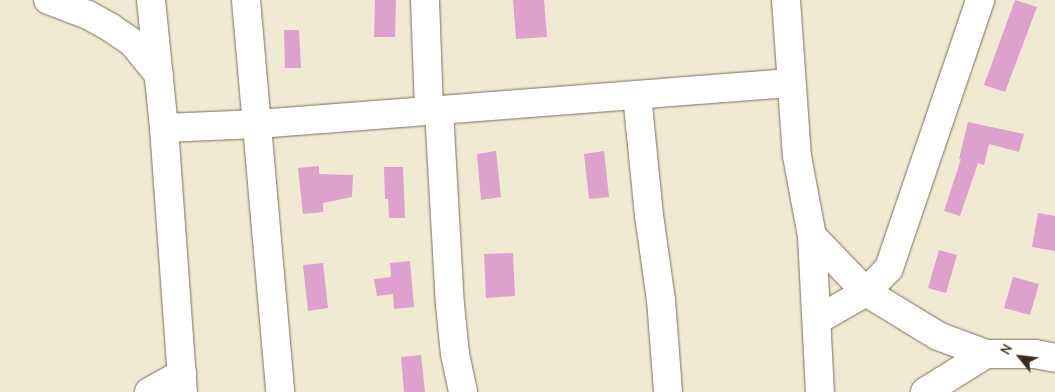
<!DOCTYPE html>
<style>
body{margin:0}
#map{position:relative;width:1055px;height:392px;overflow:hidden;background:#f1ead2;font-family:"Comic Neue",sans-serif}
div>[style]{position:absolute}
.building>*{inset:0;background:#dea0cd}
.roads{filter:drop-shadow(0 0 1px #7b6d5d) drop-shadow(0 0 1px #7b6d5d)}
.minor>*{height:28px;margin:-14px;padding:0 14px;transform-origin:14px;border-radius:14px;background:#fff}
span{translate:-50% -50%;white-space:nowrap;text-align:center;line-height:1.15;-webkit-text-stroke:4px #fdfcf7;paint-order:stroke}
.north{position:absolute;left:995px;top:332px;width:50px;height:50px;-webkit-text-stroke:4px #fdfcf7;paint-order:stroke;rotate:299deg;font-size:14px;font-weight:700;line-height:20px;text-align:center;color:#3b2a1e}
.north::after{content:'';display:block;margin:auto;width:18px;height:22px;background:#3b2a1e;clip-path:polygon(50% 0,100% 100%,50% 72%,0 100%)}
</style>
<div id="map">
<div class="building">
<div style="clip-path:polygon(375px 0,396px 0,395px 37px,374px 37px)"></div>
<div style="clip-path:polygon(513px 0,544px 0,547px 37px,516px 39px)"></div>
<div style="clip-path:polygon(1015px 0,1037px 7px,1005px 92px,984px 85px)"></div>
<div style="clip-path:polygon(284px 30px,299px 30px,301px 68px,285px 68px)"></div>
<div style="clip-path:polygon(968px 122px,1024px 134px,1019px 152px,989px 144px,984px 165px,978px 163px,960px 216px,944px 211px,961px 159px,959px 159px)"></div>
<div style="clip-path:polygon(496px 151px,501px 197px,481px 200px,477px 154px)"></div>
<div style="clip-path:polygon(604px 151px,609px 197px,589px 199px,584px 154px)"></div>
<div style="clip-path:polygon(319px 166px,319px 174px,353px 175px,352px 197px,323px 203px,323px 212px,303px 214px,298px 168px)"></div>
<div style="clip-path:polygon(384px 167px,403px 167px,405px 218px,389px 218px,388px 199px,385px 199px)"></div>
<div style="clip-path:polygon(1038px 213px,1055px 216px,1055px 251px,1032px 247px)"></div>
<div style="clip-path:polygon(939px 250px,957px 255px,946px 293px,928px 288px)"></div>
<div style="clip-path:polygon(513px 253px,515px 296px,486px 298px,484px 254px)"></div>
<div style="clip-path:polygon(410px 261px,414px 307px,394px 309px,393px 294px,377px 296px,374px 279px,391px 277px,390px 263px)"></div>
<div style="clip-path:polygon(323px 263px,328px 308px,308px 311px,303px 265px)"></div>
<div style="clip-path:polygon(1013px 277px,1039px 284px,1030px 315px,1004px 308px)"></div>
<div style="clip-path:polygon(421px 355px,425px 392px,404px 392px,401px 357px)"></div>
</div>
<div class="roads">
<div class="minor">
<div style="left:48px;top:0;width:43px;rotate:20.6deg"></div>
<div style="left:88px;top:15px;width:26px;rotate:29deg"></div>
<div style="left:111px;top:28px;width:27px;rotate:34deg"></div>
<div style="left:133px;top:43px;width:41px;rotate:50.9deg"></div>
<div style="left:151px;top:0;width:129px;rotate:84.2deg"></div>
<div style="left:164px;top:128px;width:265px;rotate:85.9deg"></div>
<div style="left:246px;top:0;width:393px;rotate:85deg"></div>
<div style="left:425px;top:0;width:110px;rotate:87.9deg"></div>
<div style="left:786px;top:0;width:156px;rotate:86deg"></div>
<div style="left:797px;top:156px;width:81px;rotate:79.4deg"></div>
<div style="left:812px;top:236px;width:156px;rotate:87.1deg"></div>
<div style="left:637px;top:95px;width:121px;rotate:84.3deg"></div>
<div style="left:649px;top:215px;width:86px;rotate:82deg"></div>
<div style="left:661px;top:300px;width:92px;rotate:85.6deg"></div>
<div style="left:439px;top:110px;width:195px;rotate:86.8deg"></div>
<div style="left:450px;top:305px;width:49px;rotate:84.2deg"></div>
<div style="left:455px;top:354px;width:39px;rotate:78deg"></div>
<div style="left:164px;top:128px;width:94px;rotate:-2.4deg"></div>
<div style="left:258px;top:124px;width:534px;rotate:-4.41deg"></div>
<div style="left:812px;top:236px;width:78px;rotate:46deg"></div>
<div style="left:866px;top:292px;width:84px;rotate:31.4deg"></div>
<div style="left:938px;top:336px;width:51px;rotate:20.6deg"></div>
<div style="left:986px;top:354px;width:49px"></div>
<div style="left:1035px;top:354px;width:20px;rotate:11deg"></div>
<div style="left:817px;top:320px;width:56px;rotate:-29.7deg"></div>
<div style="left:866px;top:292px;width:33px;rotate:-46deg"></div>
<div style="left:889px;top:268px;width:283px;rotate:-71.2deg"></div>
<div style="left:149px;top:392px;width:38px;rotate:-29deg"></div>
<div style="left:925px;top:392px;width:72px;rotate:-31.9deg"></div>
</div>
</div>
<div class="north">N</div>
</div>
